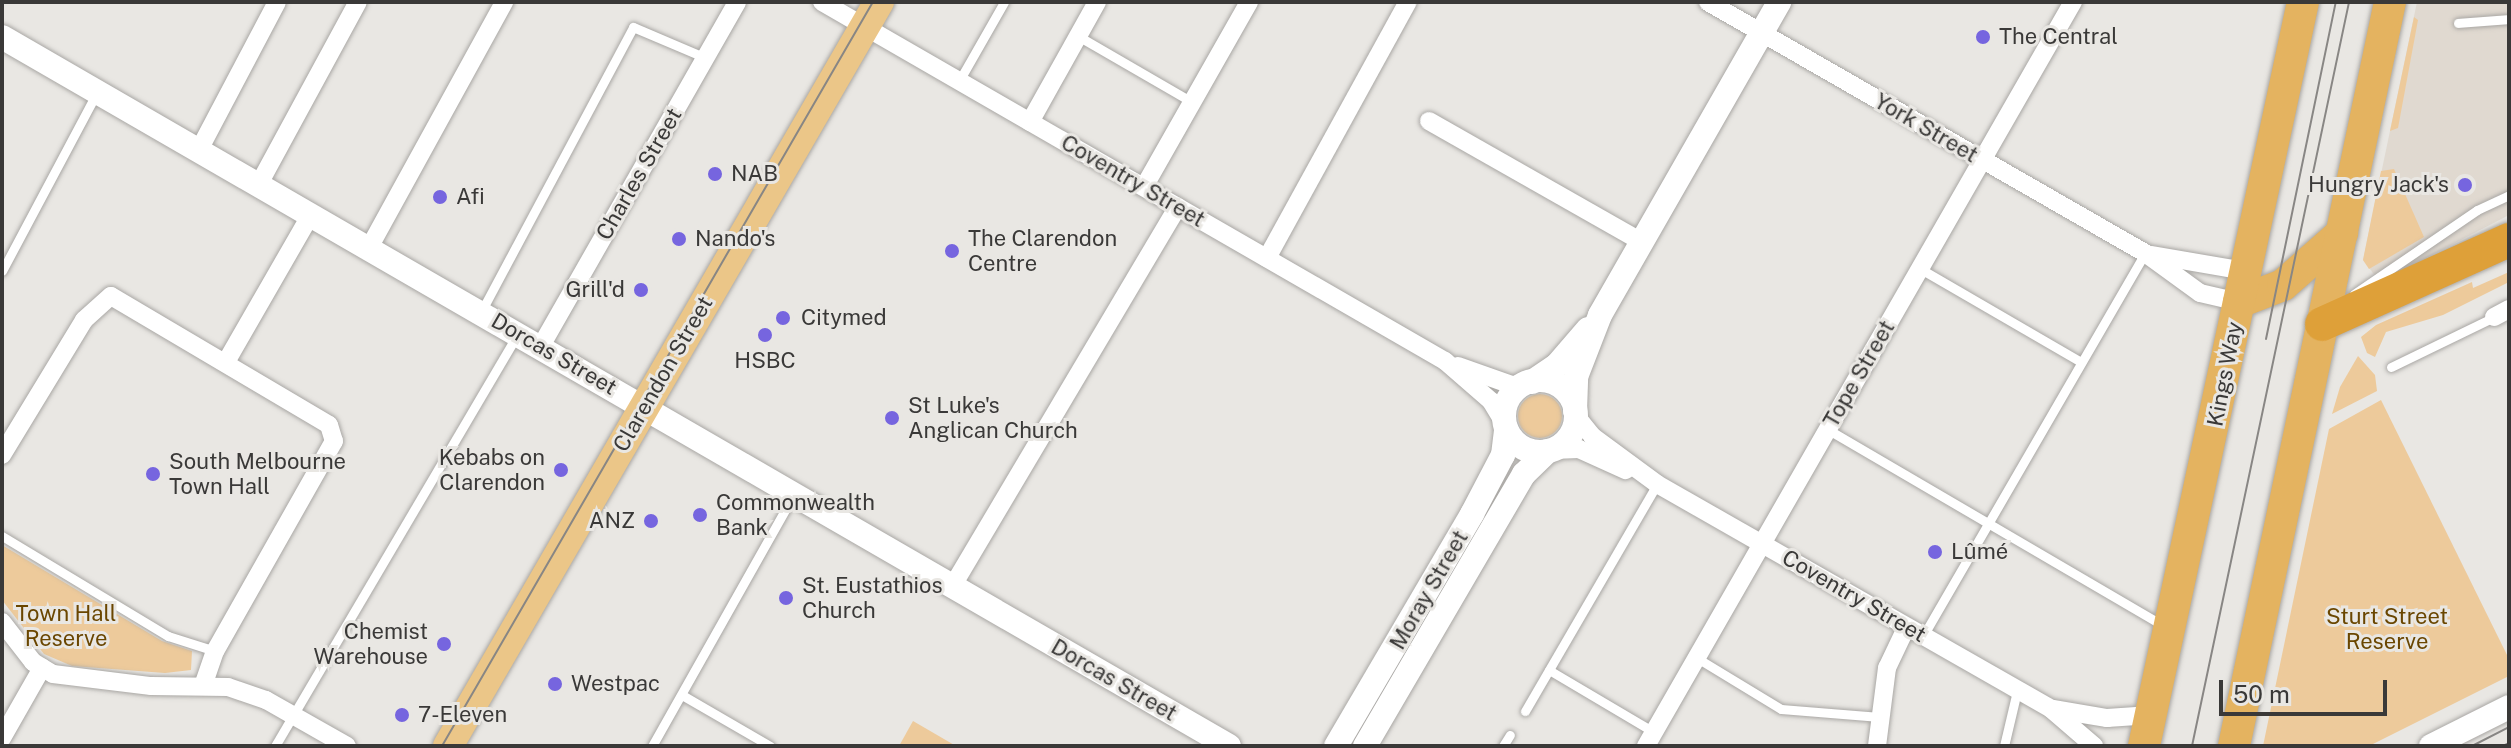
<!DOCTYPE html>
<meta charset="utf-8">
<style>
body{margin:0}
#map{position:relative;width:2511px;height:748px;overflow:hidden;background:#e9e7e3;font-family:"Public Sans",sans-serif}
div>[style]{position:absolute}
.built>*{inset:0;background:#e0d9d0}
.green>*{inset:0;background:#edca9b}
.round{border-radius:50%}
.roads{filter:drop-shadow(0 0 2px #a9a7a4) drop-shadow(0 0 2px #a9a7a4)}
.service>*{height:9px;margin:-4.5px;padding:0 4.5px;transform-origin:4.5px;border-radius:4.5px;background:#fff}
.minor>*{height:18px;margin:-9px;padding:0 9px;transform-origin:9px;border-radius:9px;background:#fff}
.tertiary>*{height:24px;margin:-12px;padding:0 12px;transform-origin:12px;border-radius:12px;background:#fff}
.tertiary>.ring{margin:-12px;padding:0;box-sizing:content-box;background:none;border:24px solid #fff;border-radius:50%}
.primary>*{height:30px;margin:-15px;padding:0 15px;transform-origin:15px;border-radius:15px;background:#ebc688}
.trunk>*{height:32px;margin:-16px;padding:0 16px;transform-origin:16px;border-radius:16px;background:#e4b360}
.motorway>*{height:34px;margin:-17px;padding:0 17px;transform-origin:17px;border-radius:17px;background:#dea039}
.tram>*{height:2px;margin:-1px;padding:0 1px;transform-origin:1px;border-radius:1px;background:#888684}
.dots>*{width:22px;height:22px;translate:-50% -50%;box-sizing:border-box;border:4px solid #e9e7e3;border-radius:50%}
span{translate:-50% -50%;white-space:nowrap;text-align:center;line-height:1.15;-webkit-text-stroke:6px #e9e7e3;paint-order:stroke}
.poi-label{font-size:22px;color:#3a3938}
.left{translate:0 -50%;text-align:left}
.right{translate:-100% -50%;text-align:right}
.street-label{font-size:22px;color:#3a3938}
.park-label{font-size:22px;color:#6a4600}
.frame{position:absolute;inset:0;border:4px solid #3a3938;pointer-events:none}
.scale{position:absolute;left:2219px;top:680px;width:168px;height:36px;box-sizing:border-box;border:4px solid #3a3938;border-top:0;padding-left:10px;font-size:24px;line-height:28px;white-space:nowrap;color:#3a3938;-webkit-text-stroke:6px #e9e7e3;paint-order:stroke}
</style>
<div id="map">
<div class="built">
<div style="clip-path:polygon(2417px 2px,2509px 2px,2509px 215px,2380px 282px,2363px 260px)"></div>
</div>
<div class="green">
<div style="clip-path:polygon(2414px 17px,2418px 20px,2398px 128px,2390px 131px)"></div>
<div style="clip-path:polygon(2394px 169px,2424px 237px,2369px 269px,2363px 260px,2381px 171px)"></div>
<div style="clip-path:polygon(2509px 272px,2509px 282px,2443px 315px,2386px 332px,2375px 357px,2367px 353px,2361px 337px,2376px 325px,2472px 282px,2473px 288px)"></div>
<div style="clip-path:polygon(2358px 356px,2375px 375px,2377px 391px,2332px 414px,2340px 387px)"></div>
<div class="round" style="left:1518px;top:394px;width:44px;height:44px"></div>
<div style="clip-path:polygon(2381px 400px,2509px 659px,2509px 676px,2369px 746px,2263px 746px,2329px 429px)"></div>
<div style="clip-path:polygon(2px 545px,162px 641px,192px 651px,191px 670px,165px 673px,72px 666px,44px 654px,2px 600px)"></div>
<div style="clip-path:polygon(913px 721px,956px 746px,899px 746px)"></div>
</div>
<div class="roads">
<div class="service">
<div style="left:2458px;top:23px;width:51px;rotate:-4.5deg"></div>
<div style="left:1078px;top:36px;width:132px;rotate:30.1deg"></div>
<div style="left:959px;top:81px;width:91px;rotate:-60.3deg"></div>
<div style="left:1919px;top:268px;width:187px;rotate:30.1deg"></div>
<div style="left:2px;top:271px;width:200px;rotate:-62deg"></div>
<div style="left:2354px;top:294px;width:149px;rotate:-34.3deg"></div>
<div style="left:2477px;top:210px;width:35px;rotate:-25deg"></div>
<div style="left:481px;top:312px;width:323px;rotate:-61.9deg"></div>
<div style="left:633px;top:27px;width:79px;rotate:23deg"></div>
<div style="left:2391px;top:367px;width:114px;rotate:-25.9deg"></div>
<div style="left:1827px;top:429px;width:389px;rotate:30.3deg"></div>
<div style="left:2px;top:536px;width:194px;rotate:31.1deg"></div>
<div style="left:168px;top:636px;width:49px;rotate:17.7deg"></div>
<div style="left:1923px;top:636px;width:443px;rotate:-59.9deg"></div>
<div style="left:1697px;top:658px;width:98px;rotate:31.3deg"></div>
<div style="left:1781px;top:709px;width:99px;rotate:4.6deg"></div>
<div style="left:1549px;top:670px;width:122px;rotate:30.6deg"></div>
<div style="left:682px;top:695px;width:102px;rotate:30.1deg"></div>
<div style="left:1525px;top:711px;width:263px;rotate:-59.8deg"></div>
<div style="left:275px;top:746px;width:477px;rotate:-59.5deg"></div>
<div style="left:652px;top:746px;width:287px;rotate:-60.6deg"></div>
<div style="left:1503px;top:746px;width:13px;rotate:-58deg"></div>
<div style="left:2004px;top:746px;width:57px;rotate:-76.7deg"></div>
</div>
<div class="minor">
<div style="left:822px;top:2px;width:719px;rotate:29.95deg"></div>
<div style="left:1445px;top:361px;width:61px;rotate:41deg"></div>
<div style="left:1491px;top:401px;width:27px;rotate:59deg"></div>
<div style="left:1708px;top:2px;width:504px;rotate:29.87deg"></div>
<div style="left:2145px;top:253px;width:68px;rotate:36deg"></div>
<div style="left:2200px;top:293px;width:40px;rotate:13deg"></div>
<div style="left:1429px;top:121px;width:245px;rotate:29.6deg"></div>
<div style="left:1030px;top:122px;width:137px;rotate:-60.8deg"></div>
<div style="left:199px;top:150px;width:167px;rotate:-62.2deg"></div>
<div style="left:259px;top:184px;width:207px;rotate:-61.5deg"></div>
<div style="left:1144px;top:187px;width:213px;rotate:-60.4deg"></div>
<div style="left:369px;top:248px;width:281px;rotate:-61.2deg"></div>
<div style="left:2152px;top:255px;width:95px;rotate:9.7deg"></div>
<div style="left:1267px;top:258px;width:292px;rotate:-61.2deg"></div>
<div style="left:2494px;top:317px;width:17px;rotate:-28deg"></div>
<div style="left:541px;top:346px;width:396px;rotate:-60.3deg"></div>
<div style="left:226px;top:362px;width:171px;rotate:-60.1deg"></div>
<div style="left:1458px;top:366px;width:57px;rotate:19.4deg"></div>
<div style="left:1512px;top:385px;width:13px;rotate:-4deg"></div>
<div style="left:1576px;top:416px;width:26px;rotate:51deg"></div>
<div style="left:1592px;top:436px;width:81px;rotate:36.4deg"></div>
<div style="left:1657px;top:484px;width:454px;rotate:29.7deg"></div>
<div style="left:2051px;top:709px;width:57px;rotate:40.7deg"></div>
<div style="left:1552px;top:450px;width:27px;rotate:-2deg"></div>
<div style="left:1579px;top:449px;width:51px;rotate:24.5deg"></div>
<div style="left:2px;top:455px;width:158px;rotate:-58.7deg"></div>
<div style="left:84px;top:320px;width:36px;rotate:-42deg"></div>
<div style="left:111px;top:296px;width:253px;rotate:30.6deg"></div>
<div style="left:329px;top:425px;width:17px;rotate:73deg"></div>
<div style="left:334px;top:441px;width:241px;rotate:119.5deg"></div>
<div style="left:215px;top:651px;width:36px;rotate:109deg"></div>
<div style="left:952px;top:587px;width:442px;rotate:-59.3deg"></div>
<div style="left:2px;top:622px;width:51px;rotate:52.2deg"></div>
<div style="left:33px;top:662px;width:23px;rotate:31deg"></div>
<div style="left:53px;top:674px;width:99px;rotate:7deg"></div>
<div style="left:151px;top:686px;width:77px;rotate:0.7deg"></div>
<div style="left:228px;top:687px;width:40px;rotate:18.9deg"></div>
<div style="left:266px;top:700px;width:93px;rotate:29.6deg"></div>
<div style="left:2053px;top:709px;width:55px;rotate:9.5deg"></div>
<div style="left:2107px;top:718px;width:44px;rotate:-3.9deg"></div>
<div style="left:2px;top:738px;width:81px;rotate:-60.3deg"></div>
<div style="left:1646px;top:746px;width:858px;rotate:-60.15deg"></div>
<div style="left:1877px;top:746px;width:79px;rotate:-82.7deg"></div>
<div style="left:1887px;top:668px;width:44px;rotate:-64.6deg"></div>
</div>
<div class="tertiary">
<div style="left:2px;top:37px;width:1417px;rotate:30.02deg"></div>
<div class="ring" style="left:1504px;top:380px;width:48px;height:48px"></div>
<div style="left:1532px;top:382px;width:29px;rotate:-34deg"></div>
<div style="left:1556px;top:366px;width:49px;rotate:-49.1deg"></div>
<div style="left:1575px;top:411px;width:34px;rotate:-88deg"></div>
<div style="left:1576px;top:377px;width:66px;rotate:-68.8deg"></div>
<div style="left:1600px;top:315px;width:361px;rotate:-60.2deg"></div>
<div style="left:1336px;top:746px;width:269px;rotate:-59.6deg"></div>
<div style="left:1472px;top:514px;width:67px;rotate:-62.3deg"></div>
<div style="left:1503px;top:455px;width:26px;rotate:-83deg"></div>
<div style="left:1365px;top:746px;width:315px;rotate:-59.7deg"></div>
<div style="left:1524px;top:474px;width:33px;rotate:-44deg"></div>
<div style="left:2431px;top:746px;width:87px;rotate:-26.6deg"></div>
</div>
<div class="primary">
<div style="left:448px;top:746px;width:860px;rotate:-59.92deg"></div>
</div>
<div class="trunk">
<div style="left:2239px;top:302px;width:47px;rotate:-21.1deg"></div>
<div style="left:2283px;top:285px;width:79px;rotate:-41.4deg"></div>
<div style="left:2144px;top:746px;width:761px;rotate:-77.94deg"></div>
<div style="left:2234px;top:746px;width:760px;rotate:-78.16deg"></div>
</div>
<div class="motorway">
<div style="left:2322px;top:324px;width:205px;rotate:-24.2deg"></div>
</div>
</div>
<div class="tram">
<div style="left:2266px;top:339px;width:344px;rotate:-78.3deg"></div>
<div style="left:442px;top:746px;width:860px;rotate:-59.92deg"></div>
<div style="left:2192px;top:746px;width:760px;rotate:-78.08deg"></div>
<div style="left:2472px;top:746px;width:42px;rotate:-27.2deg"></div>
<div style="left:2503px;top:746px;width:7px;rotate:-27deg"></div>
</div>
<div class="dots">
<div style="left:1983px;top:37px;background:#7665df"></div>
<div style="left:715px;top:174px;background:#7665df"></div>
<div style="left:2465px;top:185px;background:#7665df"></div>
<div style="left:440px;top:197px;background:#7665df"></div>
<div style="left:679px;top:239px;background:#7665df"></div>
<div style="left:952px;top:251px;background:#7665df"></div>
<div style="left:641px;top:290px;background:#7665df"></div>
<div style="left:783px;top:318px;background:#7665df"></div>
<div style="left:765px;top:335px;background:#7665df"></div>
<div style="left:892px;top:418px;background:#7665df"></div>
<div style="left:561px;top:470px;background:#7665df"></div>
<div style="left:153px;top:474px;background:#7665df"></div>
<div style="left:700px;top:515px;background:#7665df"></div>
<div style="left:651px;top:521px;background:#7665df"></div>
<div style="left:1935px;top:552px;background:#7665df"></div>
<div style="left:786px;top:598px;background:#7665df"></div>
<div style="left:444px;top:644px;background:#7665df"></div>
<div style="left:555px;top:684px;background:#7665df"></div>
<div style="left:402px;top:715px;background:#7665df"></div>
</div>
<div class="poi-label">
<span class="left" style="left:1999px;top:37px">The Central</span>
<span class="left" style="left:731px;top:174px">NAB</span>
<span class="right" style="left:2449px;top:185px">Hungry Jack's</span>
<span class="left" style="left:456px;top:197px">Afi</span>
<span class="left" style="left:968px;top:251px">The Clarendon<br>Centre</span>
<span class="left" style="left:695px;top:239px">Nando's</span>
<span class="right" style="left:625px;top:290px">Grill'd</span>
<span class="left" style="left:801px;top:318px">Citymed</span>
<span style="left:765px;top:361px">HSBC</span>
<span class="left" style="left:908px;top:418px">St Luke's<br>Anglican Church</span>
<span class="right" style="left:545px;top:470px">Kebabs on<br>Clarendon</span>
<span class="left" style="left:169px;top:474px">South Melbourne<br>Town Hall</span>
<span class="left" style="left:716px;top:515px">Commonwealth<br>Bank</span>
<span class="right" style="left:635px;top:521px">ANZ</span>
<span class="left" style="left:1951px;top:552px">Lûmé</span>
<span class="left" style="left:802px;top:598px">St. Eustathios<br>Church</span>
<span class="right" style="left:428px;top:644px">Chemist<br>Warehouse</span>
<span class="left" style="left:571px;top:684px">Westpac</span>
<span class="left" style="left:418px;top:715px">7-Eleven</span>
</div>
<div class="street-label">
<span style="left:1926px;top:128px;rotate:30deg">York Street</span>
<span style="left:639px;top:174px;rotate:-60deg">Charles Street</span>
<span style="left:1133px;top:181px;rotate:30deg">Coventry Street</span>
<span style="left:554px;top:354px;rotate:30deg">Dorcas Street</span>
<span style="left:663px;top:374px;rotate:-60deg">Clarendon Street</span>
<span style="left:1859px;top:374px;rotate:-60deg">Tope Street</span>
<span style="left:2225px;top:374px;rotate:-79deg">Kings Way</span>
<span style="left:1429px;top:590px;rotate:-60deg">Moray Street</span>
<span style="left:1854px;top:596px;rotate:30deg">Coventry Street</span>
<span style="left:1114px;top:680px;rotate:30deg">Dorcas Street</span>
</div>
<div class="park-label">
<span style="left:66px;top:626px">Town Hall<br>Reserve</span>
<span style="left:2387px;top:629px">Sturt Street<br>Reserve</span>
</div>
<div class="frame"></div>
<div class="scale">50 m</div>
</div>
